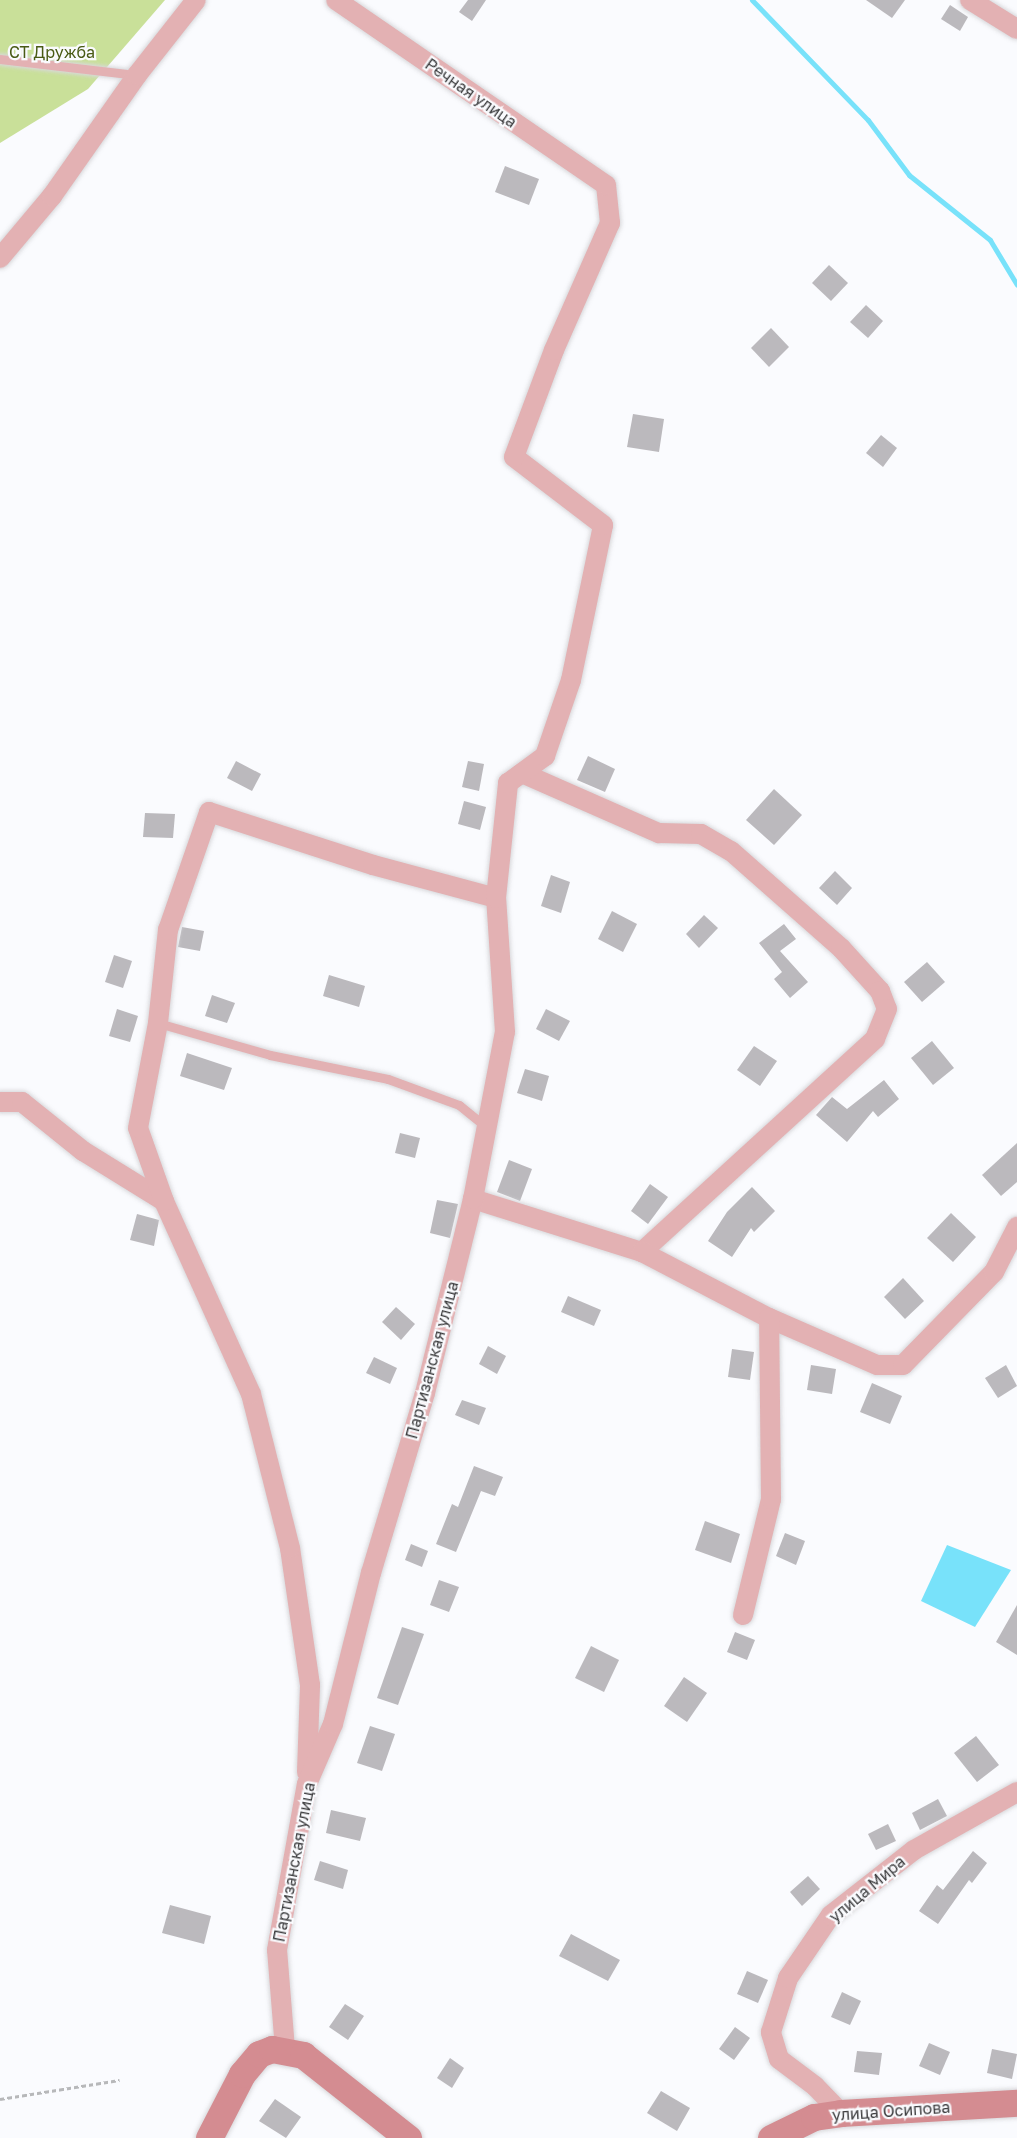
<!DOCTYPE html>
<meta charset="utf-8">
<style>
body{margin:0}
#map{position:relative;width:1017px;height:2138px;overflow:hidden;background:#fafbfe;font-family:"Golos Text",sans-serif}
div>[style]{position:absolute}
.green>*{inset:0;background:#c9e099}
.water>*{inset:0;background:#78e2fa}
.stream>*{height:5px;margin:-2.5px;padding:0 2.5px;transform-origin:2.5px;border-radius:2.5px;background:#78e2fa}
.building>*{inset:0;background:#bbb9bd}
.path>*{height:3px;margin-top:-1.5px;transform-origin:0;background:repeating-linear-gradient(90deg,#b7b8ba 0 4.5px,transparent 0 7.5px)}
.roads{filter:drop-shadow(0 0 2px #d8d8db) drop-shadow(0 0 2px #d8d8db)}
.service>*{height:9px;margin:-4.5px;padding:0 4.5px;transform-origin:4.5px;border-radius:4.5px;background:#e3b1b3}
.minor>*{height:20px;margin:-10px;padding:0 10px;transform-origin:10px;border-radius:10px;background:#e3b1b3}
.secondary>*{height:27px;margin:-13.5px;padding:0 13.5px;transform-origin:13.5px;border-radius:13.5px;background:#d48c91}
span{translate:-50% -50%;white-space:nowrap;text-align:center;line-height:1.15;-webkit-text-stroke:4.5px #fafbfe;paint-order:stroke}
.park-label{font-size:16px;color:#495b15}
.street-label{font-size:16px;color:#3b3b3d}
</style>
<div id="map">
<div class="green">
<div style="clip-path:polygon(0 0,165px 0,88px 89px,0 143px)"></div>
</div>
<div class="water">
<div style="clip-path:polygon(947px 1545px,1011px 1570px,975px 1627px,921px 1601px)"></div>
</div>
<div class="stream">
<div style="left:752px;top:0;width:167px;rotate:46deg"></div>
<div style="left:868px;top:120px;width:69px;rotate:53.3deg"></div>
<div style="left:909px;top:175px;width:104px;rotate:38.7deg"></div>
<div style="left:990px;top:240px;width:52px;rotate:59deg"></div>
</div>
<div class="building">
<div style="clip-path:polygon(468px 0,486px 0,472px 21px,459px 12px)"></div>
<div style="clip-path:polygon(866px 0,905px 0,892px 18px)"></div>
<div style="clip-path:polygon(950px 5px,968px 17px,960px 31px,941px 19px)"></div>
<div style="clip-path:polygon(505px 166px,539px 179px,529px 205px,495px 192px)"></div>
<div style="clip-path:polygon(829px 265px,848px 283px,831px 301px,812px 283px)"></div>
<div style="clip-path:polygon(866px 305px,883px 321px,868px 338px,850px 322px)"></div>
<div style="clip-path:polygon(771px 328px,789px 347px,769px 367px,751px 348px)"></div>
<div style="clip-path:polygon(633px 414px,664px 419px,659px 452px,627px 447px)"></div>
<div style="clip-path:polygon(881px 435px,897px 448px,883px 467px,866px 453px)"></div>
<div style="clip-path:polygon(588px 756px,615px 769px,605px 792px,577px 780px)"></div>
<div style="clip-path:polygon(236px 761px,261px 774px,252px 791px,227px 778px)"></div>
<div style="clip-path:polygon(468px 761px,484px 764px,479px 791px,462px 787px)"></div>
<div style="clip-path:polygon(774px 789px,802px 815px,774px 845px,746px 820px)"></div>
<div style="clip-path:polygon(464px 801px,486px 807px,480px 830px,458px 824px)"></div>
<div style="clip-path:polygon(145px 813px,175px 814px,173px 838px,143px 837px)"></div>
<div style="clip-path:polygon(835px 871px,852px 888px,837px 905px,819px 888px)"></div>
<div style="clip-path:polygon(551px 875px,570px 882px,561px 913px,541px 906px)"></div>
<div style="clip-path:polygon(612px 911px,637px 924px,623px 952px,598px 939px)"></div>
<div style="clip-path:polygon(704px 915px,718px 928px,699px 948px,686px 934px)"></div>
<div style="clip-path:polygon(784px 924px,796px 939px,780px 951px,808px 982px,790px 998px,774px 979px,782px 972px,759px 943px)"></div>
<div style="clip-path:polygon(182px 927px,204px 931px,200px 951px,178px 947px)"></div>
<div style="clip-path:polygon(114px 955px,132px 961px,123px 988px,105px 982px)"></div>
<div style="clip-path:polygon(927px 962px,945px 982px,922px 1002px,904px 982px)"></div>
<div style="clip-path:polygon(329px 975px,365px 986px,359px 1007px,323px 996px)"></div>
<div style="clip-path:polygon(212px 995px,235px 1003px,227px 1023px,205px 1016px)"></div>
<div style="clip-path:polygon(117px 1009px,138px 1016px,130px 1042px,109px 1036px)"></div>
<div style="clip-path:polygon(546px 1009px,570px 1021px,559px 1041px,536px 1029px)"></div>
<div style="clip-path:polygon(932px 1041px,954px 1068px,933px 1085px,911px 1058px)"></div>
<div style="clip-path:polygon(754px 1046px,777px 1061px,760px 1086px,737px 1070px)"></div>
<div style="clip-path:polygon(187px 1053px,232px 1068px,224px 1090px,180px 1076px)"></div>
<div style="clip-path:polygon(525px 1069px,549px 1076px,542px 1101px,517px 1093px)"></div>
<div style="clip-path:polygon(884px 1080px,899px 1099px,878px 1117px,873px 1111px,847px 1142px,816px 1115px,832px 1097px,847px 1109px)"></div>
<div style="clip-path:polygon(400px 1133px,420px 1138px,415px 1158px,395px 1153px)"></div>
<div style="clip-path:polygon(1017px 1143px,1017px 1182px,1001px 1196px,982px 1175px)"></div>
<div style="clip-path:polygon(509px 1160px,532px 1169px,520px 1201px,497px 1192px)"></div>
<div style="clip-path:polygon(650px 1184px,668px 1197px,648px 1224px,631px 1211px)"></div>
<div style="clip-path:polygon(752px 1187px,775px 1211px,754px 1232px,751px 1228px,732px 1257px,708px 1241px,727px 1212px)"></div>
<div style="clip-path:polygon(437px 1200px,458px 1204px,450px 1238px,430px 1233px)"></div>
<div style="clip-path:polygon(951px 1213px,976px 1237px,953px 1262px,927px 1238px)"></div>
<div style="clip-path:polygon(137px 1214px,159px 1220px,154px 1246px,130px 1240px)"></div>
<div style="clip-path:polygon(903px 1278px,924px 1301px,905px 1319px,884px 1297px)"></div>
<div style="clip-path:polygon(568px 1296px,601px 1310px,594px 1326px,561px 1312px)"></div>
<div style="clip-path:polygon(396px 1307px,415px 1324px,401px 1340px,382px 1322px)"></div>
<div style="clip-path:polygon(488px 1346px,506px 1356px,497px 1374px,479px 1364px)"></div>
<div style="clip-path:polygon(732px 1349px,754px 1352px,750px 1380px,728px 1377px)"></div>
<div style="clip-path:polygon(374px 1357px,397px 1368px,390px 1384px,366px 1373px)"></div>
<div style="clip-path:polygon(811px 1365px,836px 1369px,832px 1394px,807px 1390px)"></div>
<div style="clip-path:polygon(1006px 1365px,1017px 1386px,998px 1398px,985px 1378px)"></div>
<div style="clip-path:polygon(872px 1383px,902px 1396px,890px 1424px,860px 1412px)"></div>
<div style="clip-path:polygon(462px 1400px,486px 1408px,479px 1425px,455px 1415px)"></div>
<div style="clip-path:polygon(474px 1466px,503px 1477px,495px 1496px,481px 1491px,456px 1552px,436px 1544px,452px 1504px,458px 1507px)"></div>
<div style="clip-path:polygon(705px 1521px,740px 1534px,731px 1563px,695px 1550px)"></div>
<div style="clip-path:polygon(785px 1533px,805px 1541px,796px 1565px,776px 1556px)"></div>
<div style="clip-path:polygon(411px 1544px,428px 1551px,422px 1567px,405px 1560px)"></div>
<div style="clip-path:polygon(439px 1580px,459px 1587px,449px 1612px,430px 1605px)"></div>
<div style="clip-path:polygon(1017px 1605px,1017px 1655px,996px 1642px)"></div>
<div style="clip-path:polygon(402px 1627px,424px 1634px,398px 1705px,377px 1698px)"></div>
<div style="clip-path:polygon(735px 1632px,755px 1640px,747px 1660px,727px 1652px)"></div>
<div style="clip-path:polygon(591px 1646px,619px 1660px,604px 1692px,575px 1678px)"></div>
<div style="clip-path:polygon(684px 1677px,707px 1693px,687px 1722px,664px 1706px)"></div>
<div style="clip-path:polygon(370px 1726px,395px 1734px,382px 1771px,357px 1763px)"></div>
<div style="clip-path:polygon(976px 1736px,999px 1765px,977px 1782px,954px 1753px)"></div>
<div style="clip-path:polygon(938px 1799px,947px 1816px,920px 1830px,912px 1813px)"></div>
<div style="clip-path:polygon(331px 1810px,366px 1818px,360px 1841px,326px 1833px)"></div>
<div style="clip-path:polygon(888px 1824px,896px 1841px,876px 1850px,868px 1834px)"></div>
<div style="clip-path:polygon(973px 1851px,987px 1863px,972px 1883px,969px 1880px,938px 1924px,919px 1911px,937px 1885px,943px 1890px)"></div>
<div style="clip-path:polygon(320px 1861px,348px 1870px,343px 1889px,314px 1880px)"></div>
<div style="clip-path:polygon(808px 1876px,820px 1889px,802px 1906px,790px 1892px)"></div>
<div style="clip-path:polygon(170px 1905px,211px 1916px,204px 1944px,162px 1933px)"></div>
<div style="clip-path:polygon(571px 1934px,620px 1960px,608px 1981px,559px 1956px)"></div>
<div style="clip-path:polygon(747px 1971px,768px 1980px,758px 2003px,737px 1994px)"></div>
<div style="clip-path:polygon(842px 1992px,861px 2001px,850px 2025px,831px 2017px)"></div>
<div style="clip-path:polygon(345px 2004px,364px 2016px,348px 2040px,329px 2027px)"></div>
<div style="clip-path:polygon(735px 2027px,750px 2038px,734px 2060px,719px 2049px)"></div>
<div style="clip-path:polygon(929px 2043px,950px 2052px,940px 2075px,919px 2066px)"></div>
<div style="clip-path:polygon(992px 2049px,1017px 2054px,1012px 2079px,987px 2073px)"></div>
<div style="clip-path:polygon(857px 2051px,882px 2053px,879px 2075px,854px 2072px)"></div>
<div style="clip-path:polygon(450px 2058px,464px 2068px,452px 2088px,437px 2078px)"></div>
<div style="clip-path:polygon(661px 2091px,690px 2108px,677px 2131px,647px 2113px)"></div>
<div style="clip-path:polygon(275px 2099px,301px 2117px,286px 2138px,259px 2121px)"></div>
</div>
<div class="path">
<div style="left:0;top:2099px;width:121px;rotate:-9deg"></div>
</div>
<div class="roads">
<div class="service">
<div style="left:0;top:59px;width:138px;rotate:6.7deg"></div>
<div style="left:158px;top:1023px;width:116px;rotate:15.9deg"></div>
<div style="left:270px;top:1055px;width:120px;rotate:11.5deg"></div>
<div style="left:388px;top:1079px;width:76px;rotate:20.1deg"></div>
<div style="left:459px;top:1105px;width:35px;rotate:39deg"></div>
</div>
<div class="minor">
<div style="left:970px;top:0;width:55px;rotate:31.7deg"></div>
<div style="left:0;top:258px;width:81px;rotate:-50deg"></div>
<div style="left:52px;top:196px;width:148px;rotate:-54.9deg"></div>
<div style="left:137px;top:75px;width:95px;rotate:-51.8deg"></div>
<div style="left:522px;top:773px;width:150px;rotate:23.7deg"></div>
<div style="left:659px;top:833px;width:42px;rotate:1.4deg"></div>
<div style="left:701px;top:834px;width:34px;rotate:30deg"></div>
<div style="left:731px;top:851px;width:147px;rotate:41.4deg"></div>
<div style="left:841px;top:948px;width:58px;rotate:47.8deg"></div>
<div style="left:880px;top:991px;width:19px;rotate:69deg"></div>
<div style="left:887px;top:1009px;width:32px;rotate:112deg"></div>
<div style="left:875px;top:1039px;width:316px;rotate:137.6deg"></div>
<div style="left:0;top:1102px;width:22px"></div>
<div style="left:22px;top:1102px;width:78px;rotate:38.8deg"></div>
<div style="left:83px;top:1151px;width:95px;rotate:31.7deg"></div>
<div style="left:473px;top:1199px;width:177px;rotate:17.4deg"></div>
<div style="left:642px;top:1252px;width:143px;rotate:27.5deg"></div>
<div style="left:769px;top:1318px;width:118px;rotate:23.5deg"></div>
<div style="left:877px;top:1365px;width:26px"></div>
<div style="left:903px;top:1365px;width:130px;rotate:-45.6deg"></div>
<div style="left:994px;top:1272px;width:51px;rotate:-62.9deg"></div>
<div style="left:743px;top:1615px;width:119px;rotate:-76.4deg"></div>
<div style="left:771px;top:1499px;width:181px;rotate:-90.6deg"></div>
<div style="left:307px;top:1772px;width:87px;rotate:-88deg"></div>
<div style="left:310px;top:1685px;width:138px;rotate:-98.3deg"></div>
<div style="left:290px;top:1548px;width:159px;rotate:-104.2deg"></div>
<div style="left:251px;top:1394px;width:212px;rotate:-114.3deg"></div>
<div style="left:164px;top:1201px;width:77px;rotate:-109.6deg"></div>
<div style="left:138px;top:1128px;width:107px;rotate:-79.2deg"></div>
<div style="left:158px;top:1023px;width:94px;rotate:-83.9deg"></div>
<div style="left:168px;top:930px;width:125px;rotate:-70.8deg"></div>
<div style="left:209px;top:812px;width:172px;rotate:17.9deg"></div>
<div style="left:373px;top:865px;width:127px;rotate:15deg"></div>
<div style="left:285px;top:2049px;width:99px;rotate:-94.6deg"></div>
<div style="left:277px;top:1950px;width:169px;rotate:-79.8deg"></div>
<div style="left:307px;top:1784px;width:65px;rotate:-66.6deg"></div>
<div style="left:333px;top:1724px;width:156px;rotate:-75.9deg"></div>
<div style="left:371px;top:1573px;width:188px;rotate:-73.3deg"></div>
<div style="left:425px;top:1393px;width:200px;rotate:-76.1deg"></div>
<div style="left:473px;top:1199px;width:170px;rotate:-79.2deg"></div>
<div style="left:505px;top:1032px;width:134px;rotate:-93.8deg"></div>
<div style="left:496px;top:898px;width:116px;rotate:-84deg"></div>
<div style="left:508px;top:783px;width:46px;rotate:-36.1deg"></div>
<div style="left:545px;top:756px;width:80px;rotate:-71.1deg"></div>
<div style="left:571px;top:680px;width:158px;rotate:-78.3deg"></div>
<div style="left:603px;top:525px;width:112px;rotate:-142.6deg"></div>
<div style="left:514px;top:457px;width:114px;rotate:-69.5deg"></div>
<div style="left:554px;top:350px;width:139px;rotate:-66.2deg"></div>
<div style="left:610px;top:223px;width:38px;rotate:-96deg"></div>
<div style="left:606px;top:185px;width:327px;rotate:-145.6deg"></div>
<div style="left:841px;top:2113px;width:37px;rotate:-134deg"></div>
<div style="left:815px;top:2086px;width:45px;rotate:-143.1deg"></div>
<div style="left:779px;top:2059px;width:28px;rotate:-107deg"></div>
<div style="left:771px;top:2032px;width:57px;rotate:-72.5deg"></div>
<div style="left:788px;top:1978px;width:76px;rotate:-55.7deg"></div>
<div style="left:831px;top:1915px;width:105px;rotate:-38.1deg"></div>
<div style="left:914px;top:1850px;width:118px;rotate:-29.4deg"></div>
</div>
<div class="secondary">
<div style="left:209px;top:2138px;width:72px;rotate:-62.7deg"></div>
<div style="left:242px;top:2074px;width:26px;rotate:-50deg"></div>
<div style="left:259px;top:2054px;width:14px;rotate:-21deg"></div>
<div style="left:272px;top:2049px;width:32px;rotate:11deg"></div>
<div style="left:303px;top:2055px;width:134px;rotate:38.3deg"></div>
<div style="left:771px;top:2138px;width:48px;rotate:-26deg"></div>
<div style="left:814px;top:2117px;width:27px;rotate:-8deg"></div>
<div style="left:841px;top:2113px;width:176px;rotate:-3.3deg"></div>
</div>
</div>
<div class="park-label">
<span style="left:52px;top:52px">СТ Дружба</span>
</div>
<div class="street-label">
<span style="left:471px;top:93px;rotate:35deg">Речная улица</span>
<span style="left:432px;top:1360px;rotate:-75deg">Партизанская улица</span>
<span style="left:294px;top:1862px;rotate:-79deg">Партизанская улица</span>
<span style="left:867px;top:1889px;rotate:-40deg">улица Мира</span>
<span style="left:891px;top:2111px;rotate:-4deg">улица Осипова</span>
</div>
</div>
